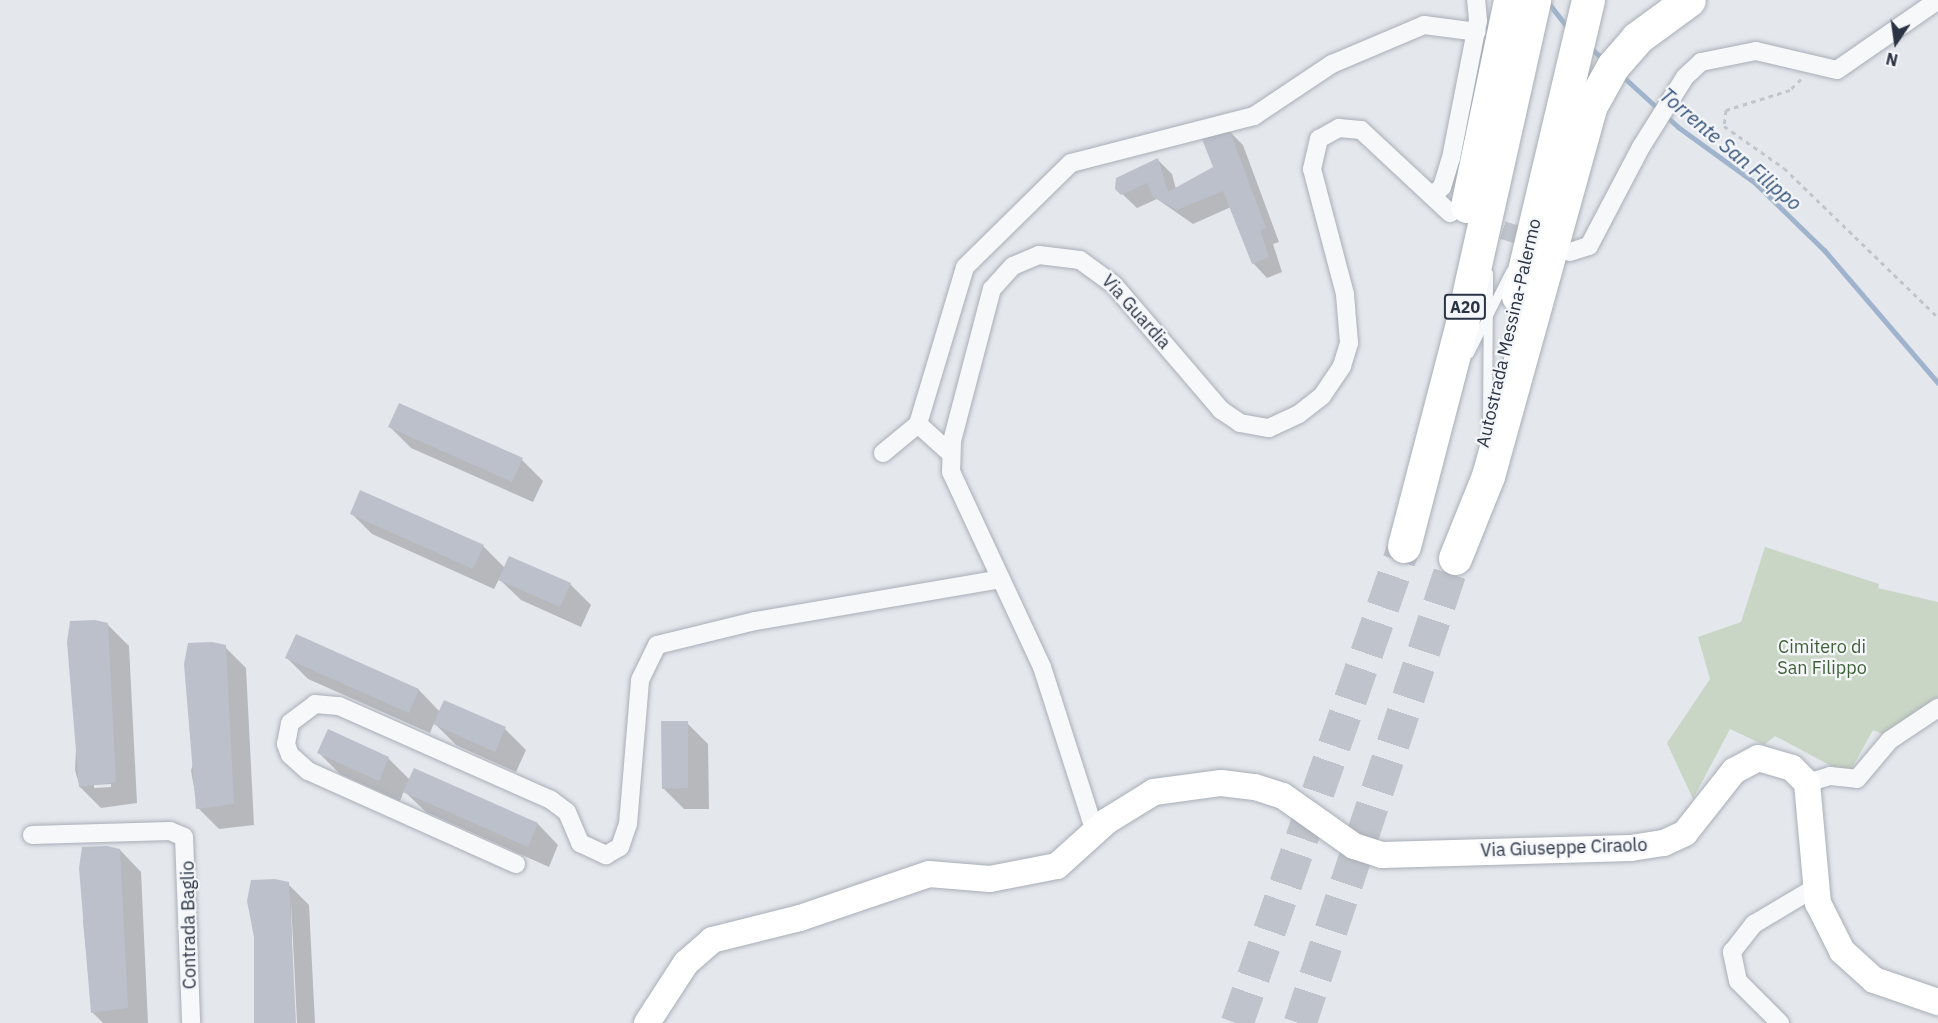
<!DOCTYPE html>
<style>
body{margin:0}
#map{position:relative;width:1938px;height:1023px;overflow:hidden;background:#e4e7ec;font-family:"IBM Plex Sans",sans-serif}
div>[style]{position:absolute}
.green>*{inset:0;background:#c9d6c5}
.shadow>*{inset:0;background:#0003}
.stream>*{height:5px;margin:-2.5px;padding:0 2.5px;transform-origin:2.5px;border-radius:2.5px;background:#9fb4cc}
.building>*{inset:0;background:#bbc0ca}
.street-tunnel>*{height:18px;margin-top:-9px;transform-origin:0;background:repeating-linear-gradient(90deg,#bfc3cb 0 18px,transparent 0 27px)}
.highway-tunnel>*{height:33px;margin-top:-16.5px;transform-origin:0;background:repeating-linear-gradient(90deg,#bfc3cb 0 33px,transparent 0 49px)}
.path>*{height:3px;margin-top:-1.5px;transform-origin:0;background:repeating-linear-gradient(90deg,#c2c5cb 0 4.5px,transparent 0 9px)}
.roads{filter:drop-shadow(0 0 2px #a9aeb7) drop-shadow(0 0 2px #a9aeb7)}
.lane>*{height:9px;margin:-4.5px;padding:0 4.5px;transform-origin:4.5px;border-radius:4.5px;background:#f7f8fa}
.street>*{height:18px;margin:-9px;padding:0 9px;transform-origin:9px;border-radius:9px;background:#f7f8fa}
.secondary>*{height:26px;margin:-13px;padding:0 13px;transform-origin:13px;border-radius:13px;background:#fff}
.highway>*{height:33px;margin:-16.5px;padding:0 16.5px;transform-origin:16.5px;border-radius:16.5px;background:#fff}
span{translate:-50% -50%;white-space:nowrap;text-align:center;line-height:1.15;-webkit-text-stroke:4.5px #f4f6f9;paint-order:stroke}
.shield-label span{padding:2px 4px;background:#f4f6f9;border:2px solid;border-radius:4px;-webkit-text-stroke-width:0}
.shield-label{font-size:16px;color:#2b3445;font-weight:700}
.street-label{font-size:18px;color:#2b3445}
.park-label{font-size:18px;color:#3f6138}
.water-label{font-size:20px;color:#34527a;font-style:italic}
.north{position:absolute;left:1866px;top:12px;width:60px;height:60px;-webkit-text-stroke:4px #f4f6f9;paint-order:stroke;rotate:193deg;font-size:16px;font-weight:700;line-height:24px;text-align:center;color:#2b3445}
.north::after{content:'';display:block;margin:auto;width:21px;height:27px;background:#2b3445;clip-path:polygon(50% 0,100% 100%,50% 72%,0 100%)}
</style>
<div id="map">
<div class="green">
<div style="clip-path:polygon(1765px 547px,1879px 584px,1878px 588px,1938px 602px,1938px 697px,1882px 734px,1873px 730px,1848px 775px,1775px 736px,1764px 745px,1730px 729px,1693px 799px,1667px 743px,1710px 679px,1698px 637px,1741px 622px)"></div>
</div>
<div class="shadow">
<div style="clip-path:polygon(1229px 131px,1243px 145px,1279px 242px,1273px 244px,1282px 272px,1267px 278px,1253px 263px,1231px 207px,1193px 224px,1157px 199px,1137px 208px,1116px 188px,1158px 160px,1172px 174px,1176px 189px,1215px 168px)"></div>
<div style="clip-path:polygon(390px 427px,522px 460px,543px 481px,533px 502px,411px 448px)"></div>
<div style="clip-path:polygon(351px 513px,483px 546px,505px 568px,570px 584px,591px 605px,581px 627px,521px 600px,499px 579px,494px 589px,372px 534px)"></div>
<div style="clip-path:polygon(evenodd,108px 625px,129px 646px,137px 803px,101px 808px,80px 787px,75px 770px,77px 731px,108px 625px,111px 784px,111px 787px,94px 788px,94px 785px,111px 784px)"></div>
<div style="clip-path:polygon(297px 636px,419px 690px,440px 712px,505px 729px,526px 750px,516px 772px,456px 745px,434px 723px,430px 733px,308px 679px,287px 658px)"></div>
<div style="clip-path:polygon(225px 647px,246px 668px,254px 825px,219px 829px,198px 808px,191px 771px)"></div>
<div style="clip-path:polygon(687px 723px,708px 744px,709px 809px,684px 809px,663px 788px)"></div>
<div style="clip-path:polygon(319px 753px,388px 758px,410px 780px,415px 770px,538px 824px,558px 845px,549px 867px,426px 812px,404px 791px,400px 801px,340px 774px)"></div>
<div style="clip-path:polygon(120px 850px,141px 872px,148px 1023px,103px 1023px,92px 1012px,83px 921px,87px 904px)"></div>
<div style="clip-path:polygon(252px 882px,288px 884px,309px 905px,315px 1023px,297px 1023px,291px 901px,294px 1023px,258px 1023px)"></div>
</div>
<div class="stream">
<div style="left:1546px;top:0;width:36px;rotate:52deg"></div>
<div style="left:1588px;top:46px;width:21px;rotate:41deg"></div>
<div style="left:1620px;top:74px;width:79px;rotate:42.4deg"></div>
<div style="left:1678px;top:127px;width:95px;rotate:36deg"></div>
<div style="left:1755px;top:183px;width:96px;rotate:44.2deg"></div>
<div style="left:1824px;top:250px;width:175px;rotate:49.4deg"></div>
</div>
<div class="building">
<div style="clip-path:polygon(1229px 129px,1266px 228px,1260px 230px,1269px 257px,1252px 264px,1223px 191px,1177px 210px,1153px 197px,1147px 183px,1121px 195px,1115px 189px,1116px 178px,1158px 158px,1168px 192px,1213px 167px,1202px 139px)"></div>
<div style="clip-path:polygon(399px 403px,523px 458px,512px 482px,388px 427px)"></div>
<div style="clip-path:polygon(360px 490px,484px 545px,473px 569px,350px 514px)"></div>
<div style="clip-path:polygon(509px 556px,571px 583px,560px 607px,498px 580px)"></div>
<div style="clip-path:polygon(95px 620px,108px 623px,116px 782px,79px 787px,67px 642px,70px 621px)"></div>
<div style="clip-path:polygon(296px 634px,419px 689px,409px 713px,285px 658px)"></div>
<div style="clip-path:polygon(212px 642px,226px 645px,234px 804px,196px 809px,184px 664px,188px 643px)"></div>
<div style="clip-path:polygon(444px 700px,506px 727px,495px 752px,433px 724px)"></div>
<div style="clip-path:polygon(661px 721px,688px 721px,688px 788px,662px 789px)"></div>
<div style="clip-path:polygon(328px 729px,389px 757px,379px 781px,317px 753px)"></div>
<div style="clip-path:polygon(414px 768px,538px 823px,528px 847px,403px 792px)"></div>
<div style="clip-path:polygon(107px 846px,120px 849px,128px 1008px,91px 1013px,79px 868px,82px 847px)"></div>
<div style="clip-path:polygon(275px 879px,289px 882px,296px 1023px,254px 1023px,254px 937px,247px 901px,251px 880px)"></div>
</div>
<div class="street-tunnel">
<div style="left:1477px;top:222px;width:63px;rotate:17.6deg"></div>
</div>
<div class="highway-tunnel">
<div style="left:1237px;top:1023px;width:505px;rotate:-70.7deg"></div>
<div style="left:1300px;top:1023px;width:490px;rotate:-71.6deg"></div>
</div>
<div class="path">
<div style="left:1801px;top:79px;width:16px;rotate:135deg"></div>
<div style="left:1790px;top:90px;width:67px;rotate:162.6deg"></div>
<div style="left:1726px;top:110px;width:16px;rotate:97deg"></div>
<div style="left:1724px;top:126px;width:73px;rotate:35deg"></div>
<div style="left:1784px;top:168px;width:214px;rotate:44.1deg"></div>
</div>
<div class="roads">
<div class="lane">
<div style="left:1469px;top:353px;width:92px;rotate:-63.4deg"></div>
<div style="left:1487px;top:426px;width:153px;rotate:-89.6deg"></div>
</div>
<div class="street">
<div style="left:1432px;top:196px;width:13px;rotate:-42deg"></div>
<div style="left:1442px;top:187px;width:30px;rotate:-73deg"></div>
<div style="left:1451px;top:158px;width:140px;rotate:-78.9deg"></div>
<div style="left:1478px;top:21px;width:21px;rotate:-95deg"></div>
<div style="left:1570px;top:252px;width:20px;rotate:-18deg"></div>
<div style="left:1589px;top:246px;width:112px;rotate:-62.3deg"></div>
<div style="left:1641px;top:147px;width:83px;rotate:-57.8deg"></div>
<div style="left:1685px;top:77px;width:22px;rotate:-43deg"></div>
<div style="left:1701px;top:62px;width:56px;rotate:-11.3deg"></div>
<div style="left:1756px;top:51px;width:83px;rotate:13.2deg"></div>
<div style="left:1837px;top:70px;width:123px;rotate:-34.7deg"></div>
<div style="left:918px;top:424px;width:43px;rotate:42.2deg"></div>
<div style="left:883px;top:453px;width:45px;rotate:-39.6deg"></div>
<div style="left:918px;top:424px;width:164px;rotate:-73.3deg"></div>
<div style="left:965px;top:267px;width:148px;rotate:-44.5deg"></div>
<div style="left:1071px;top:163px;width:189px;rotate:-14.4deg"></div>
<div style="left:1254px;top:116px;width:94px;rotate:-33.7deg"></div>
<div style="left:1332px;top:64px;width:100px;rotate:-23deg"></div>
<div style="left:1424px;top:25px;width:53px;rotate:7.5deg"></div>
<div style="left:1807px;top:783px;width:24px;rotate:-17deg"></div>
<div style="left:1830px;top:776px;width:27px;rotate:6deg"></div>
<div style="left:1857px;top:779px;width:51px;rotate:-49.8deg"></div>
<div style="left:1890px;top:740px;width:58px;rotate:-33.7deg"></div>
<div style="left:1095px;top:832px;width:173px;rotate:-107.8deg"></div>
<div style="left:1042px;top:667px;width:215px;rotate:-115deg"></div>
<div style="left:951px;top:472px;width:31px;rotate:-88deg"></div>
<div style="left:952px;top:441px;width:157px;rotate:-75.3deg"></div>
<div style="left:992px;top:289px;width:31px;rotate:-48deg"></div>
<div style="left:1013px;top:266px;width:28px;rotate:-23deg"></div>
<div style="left:1039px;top:255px;width:41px;rotate:7deg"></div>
<div style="left:1080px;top:260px;width:42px;rotate:36.3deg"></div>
<div style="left:1114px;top:285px;width:165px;rotate:49.4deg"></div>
<div style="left:1221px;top:410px;width:23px;rotate:34deg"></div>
<div style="left:1240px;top:423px;width:29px;rotate:10deg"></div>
<div style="left:1269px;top:428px;width:33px;rotate:-25deg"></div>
<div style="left:1299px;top:414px;width:29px;rotate:-38deg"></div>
<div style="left:1322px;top:396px;width:36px;rotate:-56deg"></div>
<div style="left:1342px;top:366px;width:24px;rotate:-73deg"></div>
<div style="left:1349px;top:343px;width:49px;rotate:-94.7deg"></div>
<div style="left:1345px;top:294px;width:129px;rotate:-104.8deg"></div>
<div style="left:1312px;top:169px;width:31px;rotate:-77deg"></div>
<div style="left:1319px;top:139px;width:23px;rotate:-29deg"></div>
<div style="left:1339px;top:128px;width:22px;rotate:5deg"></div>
<div style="left:1361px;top:130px;width:122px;rotate:43deg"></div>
<div style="left:32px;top:835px;width:138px;rotate:-1.7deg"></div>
<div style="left:170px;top:831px;width:15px;rotate:23deg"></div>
<div style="left:184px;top:837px;width:186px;rotate:87.8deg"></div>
<div style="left:516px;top:864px;width:228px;rotate:-155.9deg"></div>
<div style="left:308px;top:771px;width:24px;rotate:-138deg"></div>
<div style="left:290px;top:755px;width:12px;rotate:-110deg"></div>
<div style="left:286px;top:744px;width:21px;rotate:-79deg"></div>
<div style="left:290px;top:723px;width:31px;rotate:-37deg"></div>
<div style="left:315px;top:704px;width:24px;rotate:5deg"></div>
<div style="left:339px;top:706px;width:232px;rotate:23.9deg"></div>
<div style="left:551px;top:800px;width:20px;rotate:37deg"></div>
<div style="left:567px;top:812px;width:34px;rotate:67deg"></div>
<div style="left:580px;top:843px;width:29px;rotate:25deg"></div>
<div style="left:606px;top:855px;width:16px;rotate:-30deg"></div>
<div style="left:620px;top:847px;width:24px;rotate:-71deg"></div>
<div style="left:628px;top:824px;width:144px;rotate:-85.2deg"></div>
<div style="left:640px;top:680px;width:39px;rotate:-64deg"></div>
<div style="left:657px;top:645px;width:101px;rotate:-13.8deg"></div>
<div style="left:755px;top:621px;width:249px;rotate:-9.7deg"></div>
<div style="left:1780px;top:1023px;width:59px;rotate:-135deg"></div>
<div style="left:1738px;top:981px;width:30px;rotate:-102deg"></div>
<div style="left:1732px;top:952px;width:36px;rotate:-52deg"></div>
<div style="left:1754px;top:924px;width:72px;rotate:-30.8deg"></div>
</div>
<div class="secondary">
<div style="left:647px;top:1023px;width:72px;rotate:-57deg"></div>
<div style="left:686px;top:963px;width:35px;rotate:-41deg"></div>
<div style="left:712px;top:940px;width:91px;rotate:-14deg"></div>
<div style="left:800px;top:918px;width:136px;rotate:-18.8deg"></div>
<div style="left:929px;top:874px;width:61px;rotate:4.7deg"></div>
<div style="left:990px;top:879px;width:68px;rotate:-11deg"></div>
<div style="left:1057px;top:866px;width:67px;rotate:-42deg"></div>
<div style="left:1107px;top:821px;width:55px;rotate:-31.7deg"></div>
<div style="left:1154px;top:792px;width:68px;rotate:-7.7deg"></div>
<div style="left:1221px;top:783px;width:34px;rotate:7deg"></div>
<div style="left:1255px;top:787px;width:29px;rotate:18deg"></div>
<div style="left:1283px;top:796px;width:87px;rotate:35.2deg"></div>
<div style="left:1354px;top:846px;width:29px;rotate:18deg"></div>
<div style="left:1382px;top:855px;width:249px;rotate:-1.6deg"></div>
<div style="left:1631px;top:848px;width:33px;rotate:-9deg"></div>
<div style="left:1664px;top:843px;width:23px;rotate:-25deg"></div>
<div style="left:1685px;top:833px;width:79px;rotate:-51.7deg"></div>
<div style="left:1734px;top:771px;width:27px;rotate:-28deg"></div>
<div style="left:1758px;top:758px;width:35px;rotate:16deg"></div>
<div style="left:1792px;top:768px;width:21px;rotate:45deg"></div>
<div style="left:1807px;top:783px;width:121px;rotate:84.8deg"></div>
<div style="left:1818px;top:903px;width:54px;rotate:63.4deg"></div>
<div style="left:1842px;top:951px;width:43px;rotate:42.2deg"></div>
<div style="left:1874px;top:980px;width:68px;rotate:19deg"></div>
</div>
<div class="highway">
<div style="left:1467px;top:206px;width:210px;rotate:-78.2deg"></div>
<div style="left:1518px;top:296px;width:304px;rotate:-76.7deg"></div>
<div style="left:1404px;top:546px;width:230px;rotate:-75.4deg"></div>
<div style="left:1462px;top:323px;width:331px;rotate:-77.4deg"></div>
<div style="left:1455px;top:558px;width:88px;rotate:-68.1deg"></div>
<div style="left:1488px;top:476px;width:383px;rotate:-74.5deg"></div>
<div style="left:1590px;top:107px;width:47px;rotate:-60.7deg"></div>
<div style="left:1613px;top:66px;width:37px;rotate:-49deg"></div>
<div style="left:1637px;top:38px;width:64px;rotate:-36.2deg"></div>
</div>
</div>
<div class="shield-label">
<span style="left:1465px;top:307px">A20</span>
</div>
<div class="street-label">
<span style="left:1136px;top:312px;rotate:48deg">Via Guardia</span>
<span style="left:1509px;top:333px;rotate:-77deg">Autostrada Messina-Palermo</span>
<span style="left:1564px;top:848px;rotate:-2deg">Via Giuseppe Ciraolo</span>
<span style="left:189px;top:925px;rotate:-91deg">Contrada Baglio</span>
</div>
<div class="park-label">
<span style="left:1822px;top:658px">Cimitero di<br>San Filippo</span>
</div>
<div class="water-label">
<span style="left:1731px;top:149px;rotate:40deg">Torrente San Filippo</span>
</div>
<div class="north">N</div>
</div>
